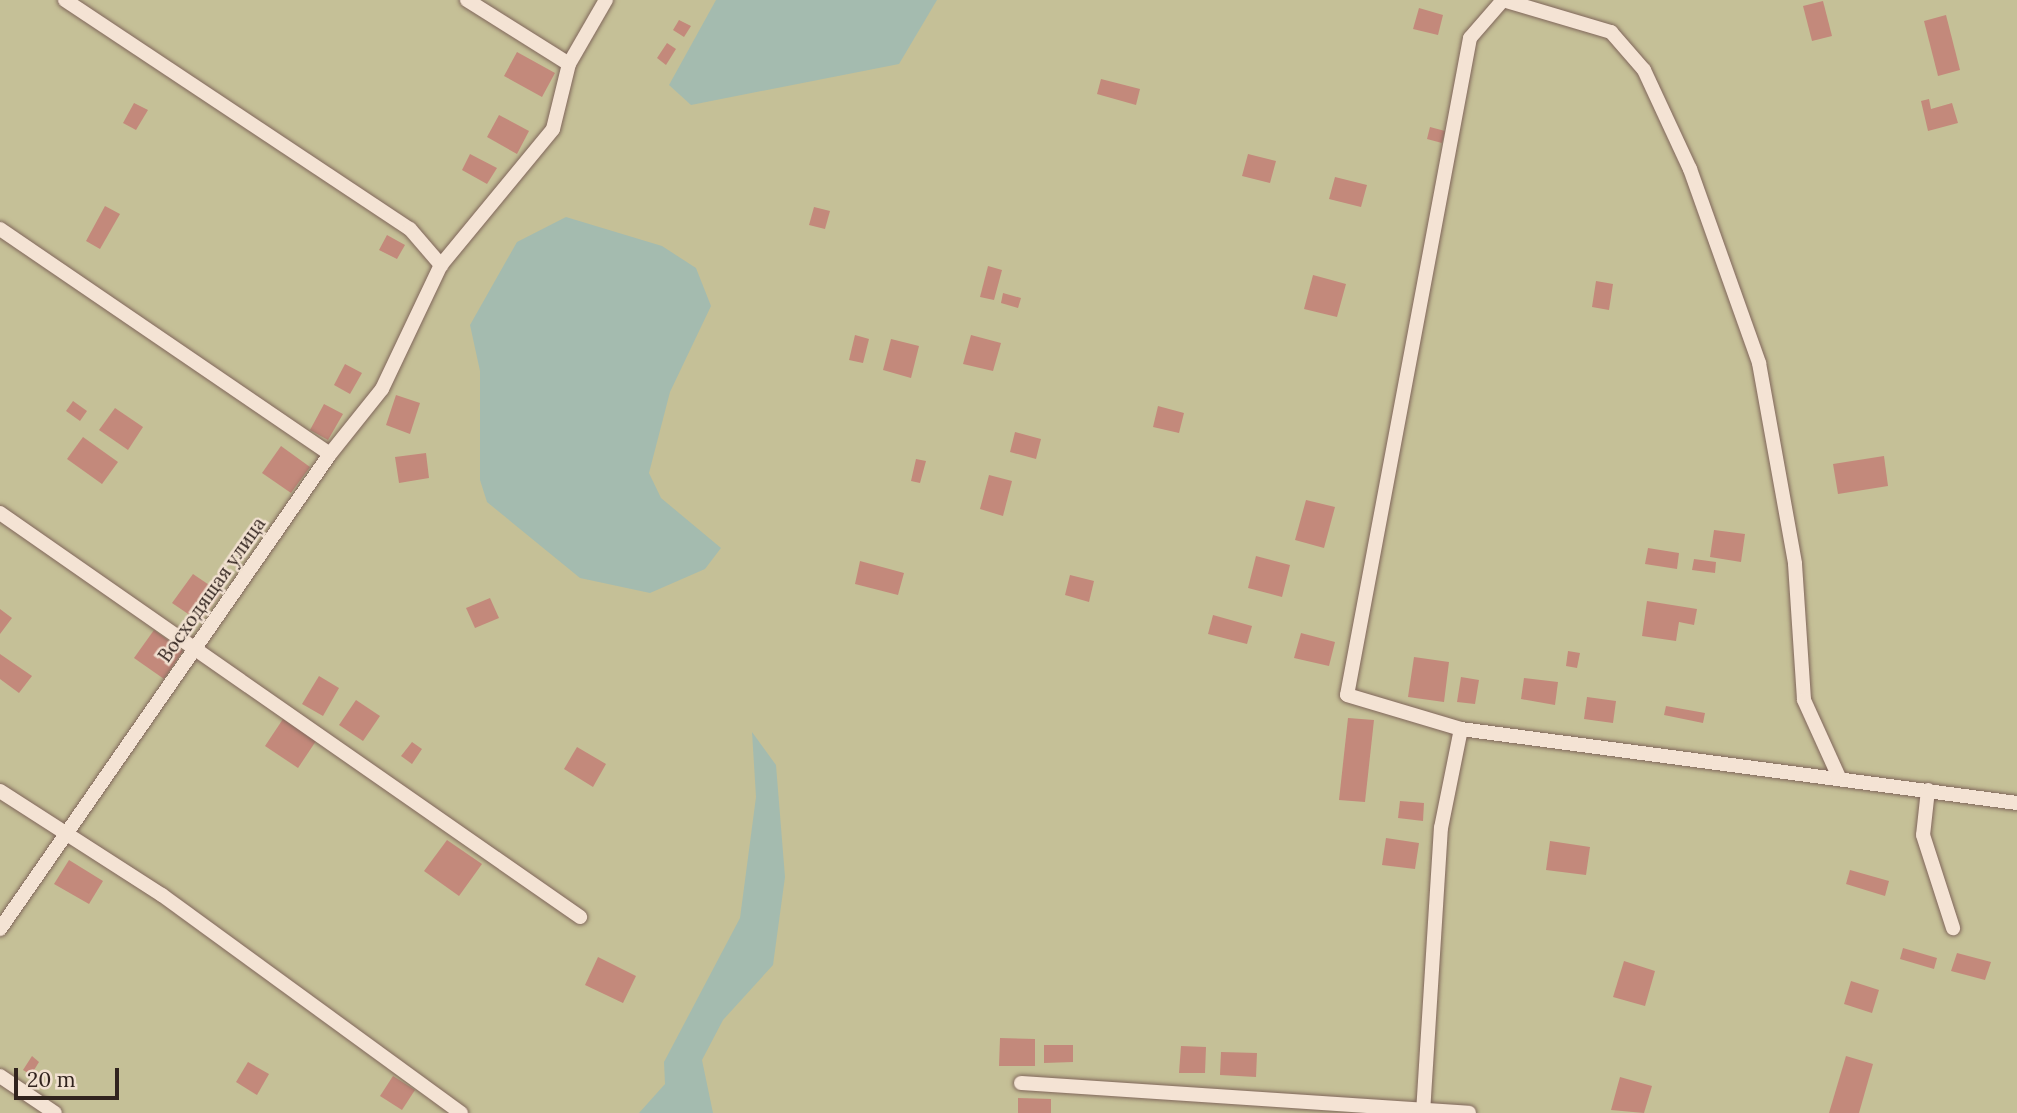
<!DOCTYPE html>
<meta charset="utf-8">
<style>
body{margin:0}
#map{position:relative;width:2017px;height:1113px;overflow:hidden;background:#e8d4c2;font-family:Lora,serif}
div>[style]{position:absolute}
.green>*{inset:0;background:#c5c097}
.water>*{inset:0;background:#a4bbaf}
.building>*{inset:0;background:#c3897b}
.roads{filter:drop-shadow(0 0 2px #80665b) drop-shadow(0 0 2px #80665b)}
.service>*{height:14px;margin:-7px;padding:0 7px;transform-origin:7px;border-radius:7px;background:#f4e3d4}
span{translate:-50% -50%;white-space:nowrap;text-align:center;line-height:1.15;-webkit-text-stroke:5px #f1e0d0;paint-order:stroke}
.street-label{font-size:19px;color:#31231e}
.scale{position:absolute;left:14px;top:1068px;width:105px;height:32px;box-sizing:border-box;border:4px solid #31231e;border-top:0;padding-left:9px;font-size:21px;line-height:24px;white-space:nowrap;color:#31231e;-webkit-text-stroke:5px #f1e0d0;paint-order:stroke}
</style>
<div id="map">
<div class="green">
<div style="clip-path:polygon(0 0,2017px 0,2017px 1113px,0 1113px)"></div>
</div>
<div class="water">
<div style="clip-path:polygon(716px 0,937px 0,899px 64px,691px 105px,669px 85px)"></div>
<div style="clip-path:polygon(566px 217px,662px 246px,696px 268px,711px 306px,670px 392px,649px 473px,661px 498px,721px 548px,705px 569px,650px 593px,580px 578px,487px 502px,480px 480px,480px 371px,470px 325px,517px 242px)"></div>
<div style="clip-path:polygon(752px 732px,776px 765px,785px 877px,773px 965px,723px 1020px,702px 1060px,713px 1113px,639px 1113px,665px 1084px,664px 1062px,740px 918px,756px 797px)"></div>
</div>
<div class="building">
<div style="clip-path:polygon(1823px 1px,1832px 36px,1812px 41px,1803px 6px)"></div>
<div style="clip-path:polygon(1419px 8px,1443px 15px,1438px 35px,1413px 29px)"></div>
<div style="clip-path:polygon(1946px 15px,1960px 70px,1938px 76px,1924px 21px)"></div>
<div style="clip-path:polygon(679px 20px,691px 26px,684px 37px,673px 30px)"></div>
<div style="clip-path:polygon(667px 43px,676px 49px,666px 65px,657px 58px)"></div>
<div style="clip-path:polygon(517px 52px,555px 73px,542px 97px,504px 76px)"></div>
<div style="clip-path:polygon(1101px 79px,1140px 89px,1136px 105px,1097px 94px)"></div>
<div style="clip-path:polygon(1929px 99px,1931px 109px,1952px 103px,1958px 123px,1928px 131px,1921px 101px)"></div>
<div style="clip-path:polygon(134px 103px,148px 110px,136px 130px,123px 123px)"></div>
<div style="clip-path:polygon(499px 115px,529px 131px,517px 154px,487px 137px)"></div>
<div style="clip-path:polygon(1430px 127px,1445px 131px,1442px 143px,1427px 139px)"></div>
<div style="clip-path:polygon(470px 154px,497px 168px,487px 184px,462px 170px)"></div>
<div style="clip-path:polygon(1248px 154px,1276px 161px,1270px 183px,1242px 176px)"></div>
<div style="clip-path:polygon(1335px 177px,1367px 185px,1361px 207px,1329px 199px)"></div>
<div style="clip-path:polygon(105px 206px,120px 214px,100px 249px,86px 241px)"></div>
<div style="clip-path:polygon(814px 207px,830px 211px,825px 229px,809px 225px)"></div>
<div style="clip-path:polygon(387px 235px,405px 245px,397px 259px,379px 250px)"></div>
<div style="clip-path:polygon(988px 266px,1002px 270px,994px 300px,980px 297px)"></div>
<div style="clip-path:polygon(1313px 275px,1346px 284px,1337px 317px,1304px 309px)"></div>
<div style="clip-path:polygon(1596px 281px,1613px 284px,1609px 310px,1592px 307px)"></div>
<div style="clip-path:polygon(1003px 293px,1021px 298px,1018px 308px,1001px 303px)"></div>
<div style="clip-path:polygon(855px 335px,869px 339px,863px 363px,849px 360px)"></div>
<div style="clip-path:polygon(971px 335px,1001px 343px,993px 371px,963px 364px)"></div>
<div style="clip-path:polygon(891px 339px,919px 346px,911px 378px,883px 370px)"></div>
<div style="clip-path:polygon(345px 364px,362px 373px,350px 394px,334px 385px)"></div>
<div style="clip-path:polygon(396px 395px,420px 403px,410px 434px,386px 425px)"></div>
<div style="clip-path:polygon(73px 401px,87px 411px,80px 421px,66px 411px)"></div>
<div style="clip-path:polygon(324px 404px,343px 414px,328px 440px,310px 430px)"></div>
<div style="clip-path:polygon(1158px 406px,1184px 413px,1179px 433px,1153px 427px)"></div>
<div style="clip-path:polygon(115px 408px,143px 427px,128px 450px,99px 430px)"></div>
<div style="clip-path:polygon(1015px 432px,1041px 439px,1036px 459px,1010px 452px)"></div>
<div style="clip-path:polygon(83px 437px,118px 462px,102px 484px,67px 459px)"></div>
<div style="clip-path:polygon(281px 446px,310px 467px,291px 493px,262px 473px)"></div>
<div style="clip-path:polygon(426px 453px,429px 478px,399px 483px,395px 457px)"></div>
<div style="clip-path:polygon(1884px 456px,1888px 486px,1838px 494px,1833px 464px)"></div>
<div style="clip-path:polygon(916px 459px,926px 461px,920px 483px,911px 481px)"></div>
<div style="clip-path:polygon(989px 475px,1012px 481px,1003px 516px,980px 509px)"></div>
<div style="clip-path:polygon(1306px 500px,1335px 507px,1324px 548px,1295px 540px)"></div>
<div style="clip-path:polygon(1714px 530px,1745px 534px,1741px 562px,1710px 557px)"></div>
<div style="clip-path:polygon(1648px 548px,1679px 553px,1677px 569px,1645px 564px)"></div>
<div style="clip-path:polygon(1256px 556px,1290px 565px,1282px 597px,1248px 588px)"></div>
<div style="clip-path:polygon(1694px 559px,1716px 562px,1715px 573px,1692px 570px)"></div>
<div style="clip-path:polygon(860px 561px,904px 573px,898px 595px,855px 584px)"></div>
<div style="clip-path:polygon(193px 574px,221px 593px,200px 622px,172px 603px)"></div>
<div style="clip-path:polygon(1070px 575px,1094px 581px,1089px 602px,1065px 595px)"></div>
<div style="clip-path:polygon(490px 598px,499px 618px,475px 628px,466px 608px)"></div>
<div style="clip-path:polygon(1647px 601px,1697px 609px,1694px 625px,1679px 622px,1676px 641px,1642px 636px)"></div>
<div style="clip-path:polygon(0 609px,12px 618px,0 634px)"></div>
<div style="clip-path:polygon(1213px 615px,1252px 626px,1247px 644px,1208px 634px)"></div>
<div style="clip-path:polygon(154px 630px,183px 651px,164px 679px,134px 658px)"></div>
<div style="clip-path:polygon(1301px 633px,1335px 642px,1329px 666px,1294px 658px)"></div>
<div style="clip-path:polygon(1568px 651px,1580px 653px,1577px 668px,1566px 666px)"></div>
<div style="clip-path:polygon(0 654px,32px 676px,19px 693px,0 679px)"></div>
<div style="clip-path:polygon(1414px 657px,1449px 662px,1444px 702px,1408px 697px)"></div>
<div style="clip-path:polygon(319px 676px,339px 688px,323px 716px,302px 704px)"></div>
<div style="clip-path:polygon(1461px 677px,1479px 680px,1475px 704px,1457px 702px)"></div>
<div style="clip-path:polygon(1524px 678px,1558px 682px,1555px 705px,1521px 699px)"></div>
<div style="clip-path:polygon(1587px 697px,1616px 701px,1613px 723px,1584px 719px)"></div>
<div style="clip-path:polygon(356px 700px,380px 716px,363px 741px,339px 725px)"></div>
<div style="clip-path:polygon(1666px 706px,1705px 713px,1703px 723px,1664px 715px)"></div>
<div style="clip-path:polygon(1348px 718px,1374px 720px,1365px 802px,1339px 800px)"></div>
<div style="clip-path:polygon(283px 719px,316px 741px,298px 768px,265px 746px)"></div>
<div style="clip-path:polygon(412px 742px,422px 749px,412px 764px,401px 756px)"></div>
<div style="clip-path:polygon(577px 747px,606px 764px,593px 787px,564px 769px)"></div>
<div style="clip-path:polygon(1400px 801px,1424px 803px,1423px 821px,1398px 818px)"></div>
<div style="clip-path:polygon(1386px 838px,1419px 843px,1415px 869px,1382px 865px)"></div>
<div style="clip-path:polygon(447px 840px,482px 864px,459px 896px,424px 871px)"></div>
<div style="clip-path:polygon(1550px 841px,1590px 847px,1586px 875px,1546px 870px)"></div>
<div style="clip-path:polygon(69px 860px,103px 881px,89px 904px,54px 884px)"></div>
<div style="clip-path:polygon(1850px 870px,1889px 881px,1885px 896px,1846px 884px)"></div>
<div style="clip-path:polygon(1903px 948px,1937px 958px,1934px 969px,1900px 959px)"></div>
<div style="clip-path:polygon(1957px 953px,1991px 962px,1985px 980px,1951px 971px)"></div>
<div style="clip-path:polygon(598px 957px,636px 976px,623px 1003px,585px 985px)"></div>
<div style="clip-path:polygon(1624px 961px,1655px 971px,1645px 1006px,1613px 997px)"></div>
<div style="clip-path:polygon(1851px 981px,1879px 990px,1872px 1013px,1844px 1004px)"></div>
<div style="clip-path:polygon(1000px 1038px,1035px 1039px,1035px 1066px,999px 1066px)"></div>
<div style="clip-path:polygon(1044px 1045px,1073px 1045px,1073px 1062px,1044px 1063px)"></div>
<div style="clip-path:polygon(1181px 1046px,1206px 1047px,1205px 1073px,1179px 1073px)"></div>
<div style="clip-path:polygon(1221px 1052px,1257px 1053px,1256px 1077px,1220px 1075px)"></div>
<div style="clip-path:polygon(32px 1056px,39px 1062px,31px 1075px,23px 1070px)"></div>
<div style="clip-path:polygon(1846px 1056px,1873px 1064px,1859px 1113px,1829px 1113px)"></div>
<div style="clip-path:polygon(248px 1062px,269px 1074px,257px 1095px,236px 1082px)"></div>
<div style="clip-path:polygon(393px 1076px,415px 1090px,402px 1110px,380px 1096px)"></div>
<div style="clip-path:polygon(1620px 1077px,1652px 1086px,1644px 1113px,1611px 1110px)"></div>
<div style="clip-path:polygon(1018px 1098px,1051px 1099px,1051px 1113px,1018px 1113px)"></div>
</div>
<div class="roads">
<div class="service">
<div style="left:65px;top:0;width:414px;rotate:33.6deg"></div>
<div style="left:410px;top:229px;width:48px;rotate:49.3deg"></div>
<div style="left:467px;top:0;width:120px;rotate:32.1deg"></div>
<div style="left:1503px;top:0;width:50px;rotate:131deg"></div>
<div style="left:1470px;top:38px;width:668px;rotate:100.6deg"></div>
<div style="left:1347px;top:695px;width:119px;rotate:16.6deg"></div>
<div style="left:1461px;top:729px;width:561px;rotate:7.58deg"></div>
<div style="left:1503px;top:0;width:113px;rotate:16.5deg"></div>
<div style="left:1611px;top:32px;width:50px;rotate:49deg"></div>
<div style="left:1644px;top:70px;width:109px;rotate:65.1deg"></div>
<div style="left:1690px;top:169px;width:206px;rotate:70.4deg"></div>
<div style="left:1759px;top:363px;width:204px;rotate:79.8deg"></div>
<div style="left:1795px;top:564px;width:136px;rotate:86.2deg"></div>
<div style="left:1804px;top:700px;width:85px;rotate:65.6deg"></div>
<div style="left:0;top:229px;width:399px;rotate:34.3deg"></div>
<div style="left:0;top:513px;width:707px;rotate:34.86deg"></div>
<div style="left:1928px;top:790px;width:45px;rotate:96.3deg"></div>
<div style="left:1923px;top:835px;width:98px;rotate:72.1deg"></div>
<div style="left:0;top:791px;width:193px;rotate:32.7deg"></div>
<div style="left:162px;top:895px;width:370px;rotate:36.1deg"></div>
<div style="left:0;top:929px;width:578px;rotate:-55.21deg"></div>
<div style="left:330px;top:454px;width:83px;rotate:-51.3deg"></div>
<div style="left:382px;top:389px;width:137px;rotate:-64.6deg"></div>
<div style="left:441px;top:265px;width:176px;rotate:-50.5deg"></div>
<div style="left:553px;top:129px;width:67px;rotate:-76.2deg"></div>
<div style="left:569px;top:64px;width:74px;rotate:-60deg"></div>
<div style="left:0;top:1076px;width:66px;rotate:33.9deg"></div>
<div style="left:1021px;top:1083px;width:449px;rotate:3.8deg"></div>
<div style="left:1423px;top:1113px;width:286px;rotate:-86.4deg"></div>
<div style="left:1441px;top:828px;width:101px;rotate:-78.6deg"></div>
</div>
</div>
<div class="street-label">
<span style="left:212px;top:590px;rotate:-55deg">Восходящая улица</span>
</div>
<div class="scale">20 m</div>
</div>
